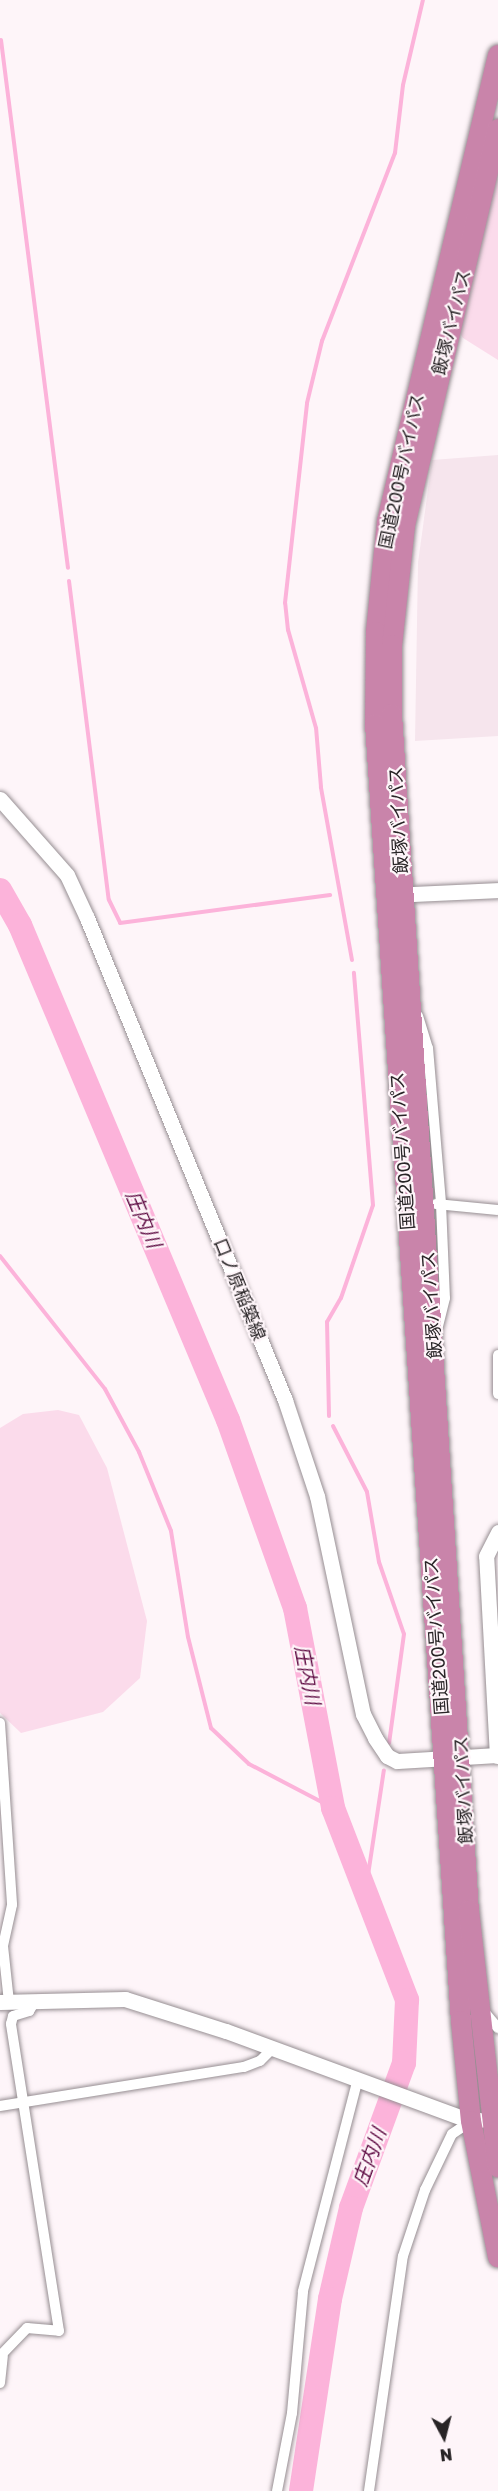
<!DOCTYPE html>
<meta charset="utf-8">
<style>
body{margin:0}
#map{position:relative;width:498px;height:2491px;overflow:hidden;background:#fef5f9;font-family:"Golos Text","Noto Sans JP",sans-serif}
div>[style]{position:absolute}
.built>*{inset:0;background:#f6e5ed}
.green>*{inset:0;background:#fbdbeb}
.stream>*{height:4px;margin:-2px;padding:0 2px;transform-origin:2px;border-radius:2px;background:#fcb3da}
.river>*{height:24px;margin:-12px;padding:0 12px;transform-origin:12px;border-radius:12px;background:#fcb3da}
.roads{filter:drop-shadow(0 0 2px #968e92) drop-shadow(0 0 2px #968e92)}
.street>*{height:10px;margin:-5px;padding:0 5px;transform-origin:5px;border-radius:5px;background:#fff}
.secondary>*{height:15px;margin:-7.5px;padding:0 7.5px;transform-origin:7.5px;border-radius:7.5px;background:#fff}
.highway>*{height:20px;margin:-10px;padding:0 10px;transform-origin:10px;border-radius:10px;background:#c984aa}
span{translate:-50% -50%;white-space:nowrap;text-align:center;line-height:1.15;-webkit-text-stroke:4.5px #fef5f9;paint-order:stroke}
.street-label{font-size:18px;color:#282426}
.water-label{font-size:20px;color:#600c44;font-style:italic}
.north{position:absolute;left:414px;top:2407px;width:60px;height:60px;-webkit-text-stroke:4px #fef5f9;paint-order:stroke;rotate:173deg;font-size:16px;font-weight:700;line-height:24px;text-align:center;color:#282426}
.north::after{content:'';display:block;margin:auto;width:21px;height:27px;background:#282426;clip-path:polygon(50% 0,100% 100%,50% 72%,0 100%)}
</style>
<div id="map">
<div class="built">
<div style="clip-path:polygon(498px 455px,498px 736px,415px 741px,418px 563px,432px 460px)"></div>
</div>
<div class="green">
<div style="clip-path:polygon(498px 133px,498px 360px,463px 338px,450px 318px)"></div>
<div style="clip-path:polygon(58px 1410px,79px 1415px,107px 1468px,147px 1621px,140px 1678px,103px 1712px,21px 1733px,0 1713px,0 1428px,23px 1414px)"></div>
</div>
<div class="stream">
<div style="left:1px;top:40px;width:532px;rotate:82.77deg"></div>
<div style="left:69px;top:581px;width:321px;rotate:82.9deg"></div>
<div style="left:109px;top:900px;width:25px;rotate:64deg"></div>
<div style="left:120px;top:923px;width:212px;rotate:-7.6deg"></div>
<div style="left:352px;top:960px;width:176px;rotate:-100.2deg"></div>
<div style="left:321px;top:787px;width:59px;rotate:-94.8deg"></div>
<div style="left:316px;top:728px;width:102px;rotate:-105.9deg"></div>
<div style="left:288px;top:630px;width:27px;rotate:-96deg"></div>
<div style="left:285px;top:603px;width:201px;rotate:-83.7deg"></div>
<div style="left:307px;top:403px;width:64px;rotate:-76.4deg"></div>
<div style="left:322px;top:341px;width:202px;rotate:-68.8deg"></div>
<div style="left:395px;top:153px;width:68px;rotate:-83.3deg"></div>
<div style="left:403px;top:85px;width:87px;rotate:-76.8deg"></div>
<div style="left:0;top:1256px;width:169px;rotate:51.7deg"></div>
<div style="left:105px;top:1389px;width:72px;rotate:61.6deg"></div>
<div style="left:139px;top:1452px;width:85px;rotate:67.9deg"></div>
<div style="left:171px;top:1531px;width:107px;rotate:80.9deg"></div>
<div style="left:188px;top:1637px;width:94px;rotate:75.8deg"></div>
<div style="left:211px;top:1728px;width:52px;rotate:43.5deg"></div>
<div style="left:249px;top:1764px;width:95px;rotate:27.6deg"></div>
<div style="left:329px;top:1416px;width:94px;rotate:-91.2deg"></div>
<div style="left:327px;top:1322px;width:28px;rotate:-60deg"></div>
<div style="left:341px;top:1298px;width:98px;rotate:-71deg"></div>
<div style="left:373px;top:1205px;width:233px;rotate:-94.7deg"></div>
<div style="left:333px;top:1426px;width:74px;rotate:62.7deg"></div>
<div style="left:367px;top:1492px;width:71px;rotate:80.3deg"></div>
<div style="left:379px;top:1562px;width:76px;rotate:70.9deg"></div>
<div style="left:404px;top:1634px;width:110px;rotate:97.8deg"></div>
<div style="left:365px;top:1895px;width:126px;rotate:-81.4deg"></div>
</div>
<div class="river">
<div style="left:0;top:890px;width:40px;rotate:60.3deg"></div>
<div style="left:20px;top:925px;width:537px;rotate:67.21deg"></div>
<div style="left:228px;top:1420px;width:200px;rotate:70.4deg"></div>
<div style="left:295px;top:1608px;width:204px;rotate:79.2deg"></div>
<div style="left:333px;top:1808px;width:206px;rotate:68.9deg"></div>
<div style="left:407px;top:2000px;width:63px;rotate:92.7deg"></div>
<div style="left:404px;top:2063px;width:154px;rotate:110.1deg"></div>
<div style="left:351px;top:2208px;width:93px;rotate:103deg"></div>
<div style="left:330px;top:2299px;width:194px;rotate:98.6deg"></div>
</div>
<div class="roads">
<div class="street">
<div style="left:418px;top:1016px;width:34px;rotate:73deg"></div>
<div style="left:428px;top:1048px;width:157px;rotate:85.2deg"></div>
<div style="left:441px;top:1204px;width:94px;rotate:87.6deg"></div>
<div style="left:445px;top:1298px;width:33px;rotate:104deg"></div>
<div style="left:436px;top:1204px;width:62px;rotate:5.5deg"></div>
<div style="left:498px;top:1355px;width:39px;rotate:90deg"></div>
<div style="left:0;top:1723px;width:182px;rotate:86.2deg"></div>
<div style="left:12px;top:1905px;width:42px;rotate:102.4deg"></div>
<div style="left:3px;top:1946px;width:56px;rotate:83.9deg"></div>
<div style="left:482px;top:2009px;width:25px;rotate:50deg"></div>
<div style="left:0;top:2106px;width:247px;rotate:-9.1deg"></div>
<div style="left:244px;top:2067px;width:17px;rotate:-21deg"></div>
<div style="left:260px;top:2061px;width:18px;rotate:-45deg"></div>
<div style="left:0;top:2356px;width:39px;rotate:-46deg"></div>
<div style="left:27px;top:2328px;width:32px;rotate:5deg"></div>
<div style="left:59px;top:2331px;width:311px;rotate:-98.9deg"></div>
<div style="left:11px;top:2024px;width:8px;rotate:-76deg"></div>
<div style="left:13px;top:2016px;width:17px;rotate:-17deg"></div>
<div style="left:29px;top:2011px;width:13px;rotate:-58deg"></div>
<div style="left:0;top:2383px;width:27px;rotate:-84deg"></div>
<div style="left:277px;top:2491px;width:79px;rotate:-79.1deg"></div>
<div style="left:292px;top:2413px;width:122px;rotate:-84.8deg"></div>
<div style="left:303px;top:2291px;width:219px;rotate:-75.5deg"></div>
<div style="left:369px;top:2491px;width:237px;rotate:-81.8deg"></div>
<div style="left:403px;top:2256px;width:70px;rotate:-71.6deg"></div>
<div style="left:425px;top:2190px;width:62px;rotate:-64.3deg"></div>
<div style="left:452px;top:2134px;width:23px;rotate:-34deg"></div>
</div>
<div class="secondary">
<div style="left:0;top:799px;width:101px;rotate:48.6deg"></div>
<div style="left:67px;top:875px;width:47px;rotate:65.1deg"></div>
<div style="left:87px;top:918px;width:521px;rotate:67.67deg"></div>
<div style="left:285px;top:1400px;width:101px;rotate:71.6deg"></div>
<div style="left:317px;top:1496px;width:223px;rotate:78.1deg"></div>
<div style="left:363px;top:1714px;width:27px;rotate:63deg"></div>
<div style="left:375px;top:1738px;width:22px;rotate:56deg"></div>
<div style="left:387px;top:1756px;width:11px;rotate:27deg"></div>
<div style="left:397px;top:1761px;width:101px;rotate:-3.4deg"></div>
<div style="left:393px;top:895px;width:105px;rotate:-2.7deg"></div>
<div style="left:497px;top:1756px;width:200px;rotate:-93.1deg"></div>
<div style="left:486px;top:1556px;width:27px;rotate:-63deg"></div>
<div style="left:0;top:2002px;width:125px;rotate:-1.4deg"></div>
<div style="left:125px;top:1999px;width:106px;rotate:17.6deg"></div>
<div style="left:226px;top:2031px;width:261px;rotate:20.2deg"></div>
<div style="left:471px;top:2121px;width:9px;rotate:-6deg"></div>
</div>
<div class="highway">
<div style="left:498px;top:55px;width:479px;rotate:103.4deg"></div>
<div style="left:387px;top:521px;width:112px;rotate:95.7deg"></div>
<div style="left:376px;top:632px;width:92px;rotate:90.6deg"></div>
<div style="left:375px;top:724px;width:1300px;rotate:86.21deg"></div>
<div style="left:461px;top:2021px;width:100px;rotate:84.3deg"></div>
<div style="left:471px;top:2121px;width:139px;rotate:78.8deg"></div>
<div style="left:498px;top:129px;width:408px;rotate:103.2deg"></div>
<div style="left:405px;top:526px;width:120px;rotate:96.2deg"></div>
<div style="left:392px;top:645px;width:69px;rotate:90deg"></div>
<div style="left:392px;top:714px;width:1198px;rotate:86.32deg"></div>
<div style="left:469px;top:1910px;width:259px;rotate:83.6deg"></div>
</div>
</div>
<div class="street-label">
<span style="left:451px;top:322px;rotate:-76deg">飯塚バイパス</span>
<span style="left:401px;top:471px;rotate:-78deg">国道200号バイパス</span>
<span style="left:398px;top:820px;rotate:-93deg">飯塚バイパス</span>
<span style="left:402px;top:1151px;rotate:-94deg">国道200号バイパス</span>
<span style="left:240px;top:1289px;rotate:68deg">口ノ原稲築線</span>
<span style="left:431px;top:1305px;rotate:-94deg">飯塚バイパス</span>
<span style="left:436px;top:1636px;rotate:-94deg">国道200号バイパス</span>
<span style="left:463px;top:1790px;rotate:-93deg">飯塚バイパス</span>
</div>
<div class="water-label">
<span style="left:144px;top:1219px;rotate:67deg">庄内川</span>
<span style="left:308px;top:1675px;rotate:79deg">庄内川</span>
<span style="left:369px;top:2157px;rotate:-70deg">庄内川</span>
</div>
<div class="north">N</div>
</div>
